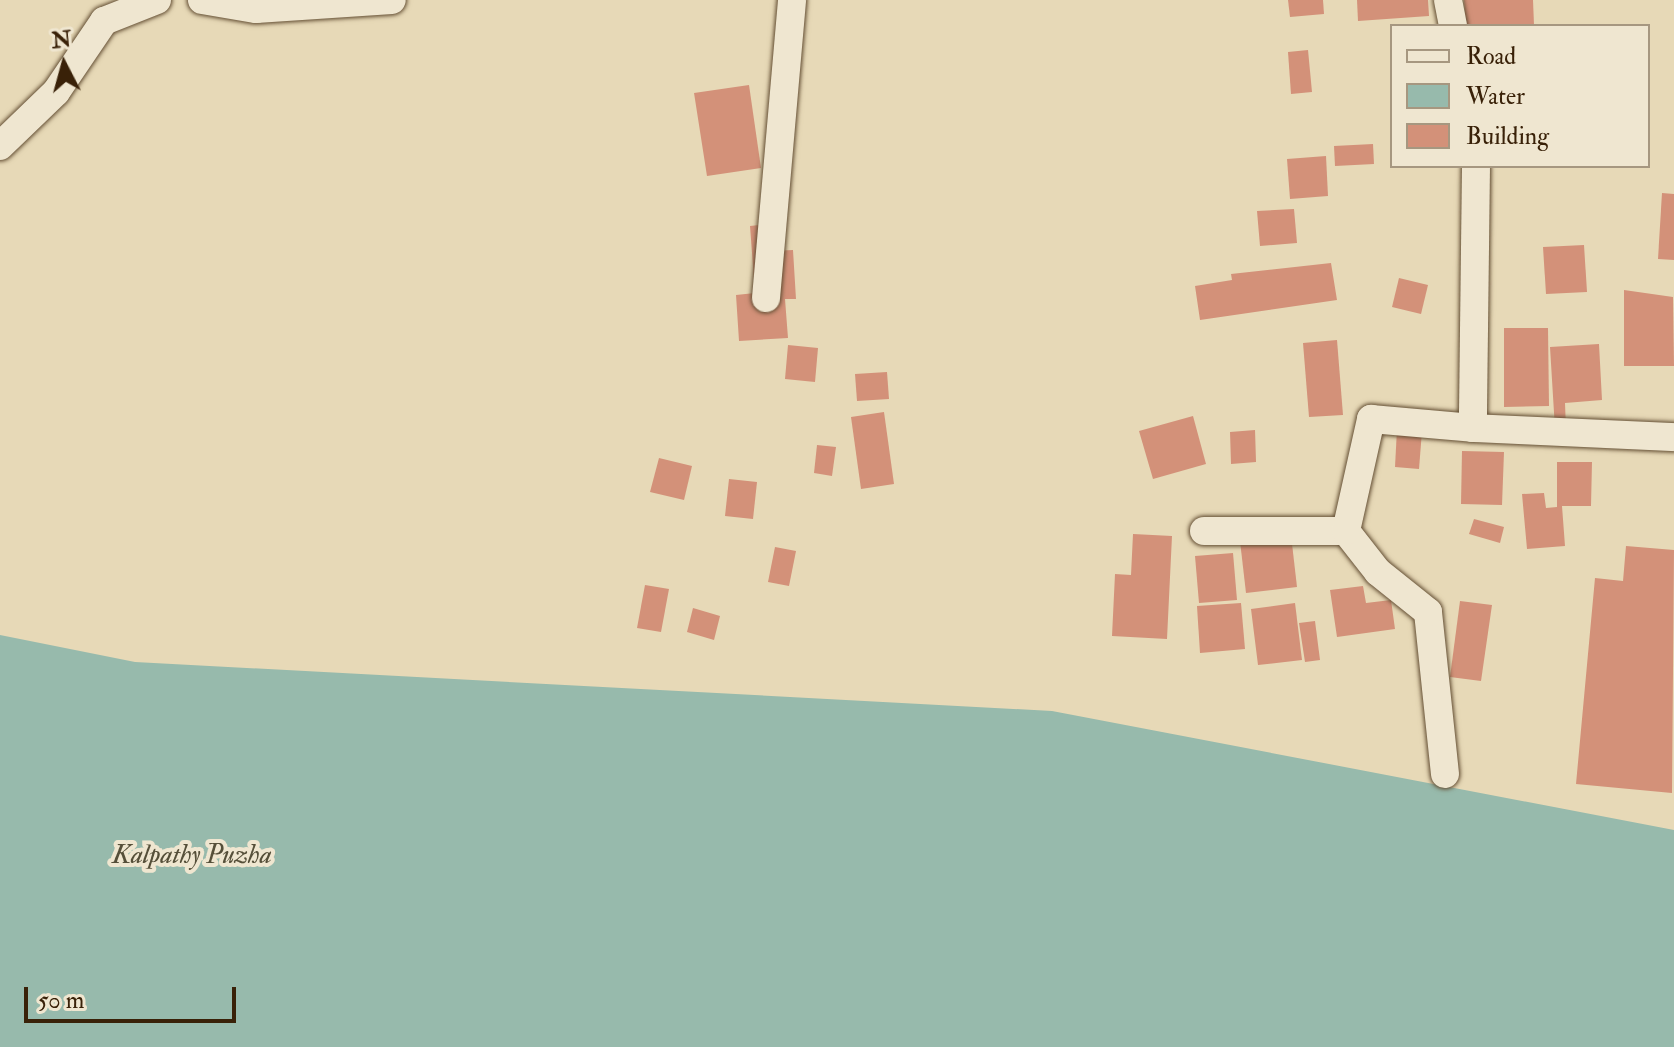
<!DOCTYPE html>
<style>
body{margin:0}
#map{position:relative;width:1674px;height:1047px;overflow:hidden;background:#e7d9b7;font-family:"IM FELL Double Pica",serif}
div>[style]{position:absolute}
.water>*{inset:0;background:#97baac}
.building>*{inset:0;background:#d39179}
.roads{filter:drop-shadow(0 0 2px #644f34) drop-shadow(0 0 2px #644f34)}
.minor>*{height:28px;margin:-14px;padding:0 14px;transform-origin:14px;border-radius:14px;background:#efe6d0}
span{translate:-50% -50%;white-space:nowrap;text-align:center;line-height:1.15;-webkit-text-stroke:8px #efe6d0;paint-order:stroke}
.water-label{font-size:26px;color:#554f39;font-style:italic}
.legend{position:absolute;left:1390px;top:24px;width:260px;height:144px;box-sizing:border-box;background:#efe6d0;border:2px solid #a69780;margin:0;padding:10px 14px;list-style:none;font-size:24px;color:#392108}
.legend li{display:flex;align-items:center;gap:16px;height:40px}
.legend b{width:40px;border:2px solid #a69780}
.north{position:absolute;left:24px;top:24px;width:80px;height:80px;-webkit-text-stroke:6px #efe6d0;paint-order:stroke;rotate:354deg;font-size:22px;font-weight:700;line-height:32px;text-align:center;color:#392108}
.north::after{content:'';display:block;margin:auto;width:28px;height:36px;background:#392108;clip-path:polygon(50% 0,100% 100%,50% 72%,0 100%)}
.scale{position:absolute;left:24px;top:987px;width:212px;height:36px;box-sizing:border-box;border:4px solid #392108;border-top:0;padding-left:10px;font-size:24px;line-height:28px;white-space:nowrap;color:#392108;-webkit-text-stroke:6px #efe6d0;paint-order:stroke}
</style>
<div id="map">
<div class="water">
<div style="clip-path:polygon(0 635px,135px 662px,1052px 711px,1674px 830px,1674px 1047px,0 1047px)"></div>
</div>
<div class="building">
<div style="clip-path:polygon(1288px 0,1323px 0,1324px 14px,1290px 17px)"></div>
<div style="clip-path:polygon(1357px 0,1428px 0,1429px 16px,1358px 21px)"></div>
<div style="clip-path:polygon(1464px 0,1533px 0,1534px 25px,1466px 26px)"></div>
<div style="clip-path:polygon(1308px 50px,1312px 92px,1291px 94px,1288px 52px)"></div>
<div style="clip-path:polygon(749px 85px,761px 168px,707px 176px,694px 93px)"></div>
<div style="clip-path:polygon(1373px 144px,1374px 164px,1335px 166px,1334px 146px)"></div>
<div style="clip-path:polygon(1326px 156px,1328px 196px,1290px 199px,1287px 159px)"></div>
<div style="clip-path:polygon(1662px 193px,1674px 194px,1674px 260px,1658px 259px)"></div>
<div style="clip-path:polygon(1294px 209px,1297px 243px,1260px 246px,1257px 211px)"></div>
<div style="clip-path:polygon(769px 224px,771px 251px,793px 250px,796px 299px,785px 299px,788px 338px,739px 341px,736px 295px,755px 293px,750px 226px)"></div>
<div style="clip-path:polygon(1584px 245px,1587px 292px,1546px 294px,1543px 247px)"></div>
<div style="clip-path:polygon(1331px 263px,1337px 300px,1200px 320px,1195px 286px,1232px 280px,1231px 274px)"></div>
<div style="clip-path:polygon(1399px 278px,1428px 285px,1421px 314px,1392px 307px)"></div>
<div style="clip-path:polygon(1624px 290px,1673px 297px,1674px 366px,1624px 366px)"></div>
<div style="clip-path:polygon(1504px 328px,1548px 328px,1549px 406px,1504px 407px)"></div>
<div style="clip-path:polygon(1337px 340px,1343px 415px,1309px 417px,1303px 343px)"></div>
<div style="clip-path:polygon(1599px 344px,1602px 400px,1565px 403px,1566px 429px,1555px 429px,1550px 347px)"></div>
<div style="clip-path:polygon(788px 345px,818px 348px,815px 382px,785px 379px)"></div>
<div style="clip-path:polygon(887px 372px,889px 399px,857px 401px,855px 374px)"></div>
<div style="clip-path:polygon(884px 412px,894px 484px,861px 489px,851px 417px)"></div>
<div style="clip-path:polygon(1193px 416px,1206px 464px,1153px 479px,1139px 431px)"></div>
<div style="clip-path:polygon(1397px 429px,1422px 431px,1419px 469px,1395px 467px)"></div>
<div style="clip-path:polygon(1255px 430px,1256px 462px,1231px 464px,1230px 432px)"></div>
<div style="clip-path:polygon(817px 445px,836px 447px,832px 476px,814px 473px)"></div>
<div style="clip-path:polygon(1462px 451px,1504px 452px,1502px 505px,1461px 504px)"></div>
<div style="clip-path:polygon(659px 458px,692px 466px,684px 500px,650px 492px)"></div>
<div style="clip-path:polygon(1557px 462px,1592px 462px,1591px 506px,1562px 506px,1565px 546px,1527px 549px,1522px 494px,1544px 493px,1546px 508px,1557px 507px)"></div>
<div style="clip-path:polygon(729px 479px,757px 482px,753px 519px,725px 516px)"></div>
<div style="clip-path:polygon(1474px 519px,1504px 527px,1500px 543px,1469px 534px)"></div>
<div style="clip-path:polygon(1133px 534px,1172px 536px,1167px 639px,1112px 636px,1115px 574px,1131px 575px)"></div>
<div style="clip-path:polygon(1291px 535px,1297px 587px,1246px 593px,1240px 541px)"></div>
<div style="clip-path:polygon(1626px 546px,1674px 550px,1672px 793px,1576px 784px,1595px 578px,1623px 581px)"></div>
<div style="clip-path:polygon(775px 547px,796px 551px,789px 586px,768px 582px)"></div>
<div style="clip-path:polygon(1233px 553px,1237px 600px,1199px 603px,1195px 556px)"></div>
<div style="clip-path:polygon(645px 585px,669px 589px,661px 632px,637px 628px)"></div>
<div style="clip-path:polygon(1363px 586px,1366px 603px,1391px 600px,1395px 629px,1337px 637px,1330px 590px)"></div>
<div style="clip-path:polygon(1460px 601px,1492px 605px,1481px 681px,1450px 677px)"></div>
<div style="clip-path:polygon(1241px 603px,1245px 649px,1200px 653px,1197px 606px)"></div>
<div style="clip-path:polygon(1295px 603px,1302px 660px,1258px 665px,1251px 609px)"></div>
<div style="clip-path:polygon(693px 608px,720px 616px,714px 640px,687px 632px)"></div>
<div style="clip-path:polygon(1315px 621px,1320px 660px,1305px 662px,1299px 623px)"></div>
</div>
<div class="roads">
<div class="minor">
<div style="left:202px;top:0;width:55px;rotate:9.5deg"></div>
<div style="left:256px;top:9px;width:136px;rotate:-3.8deg"></div>
<div style="left:1448px;top:0;width:26px;rotate:79deg"></div>
<div style="left:0;top:146px;width:78px;rotate:-44deg"></div>
<div style="left:56px;top:92px;width:86px;rotate:-55.9deg"></div>
<div style="left:104px;top:21px;width:57px;rotate:-21.6deg"></div>
<div style="left:1476px;top:166px;width:262px;rotate:90.7deg"></div>
<div style="left:1473px;top:428px;width:201px;rotate:2.6deg"></div>
<div style="left:766px;top:298px;width:299px;rotate:-85deg"></div>
<div style="left:1204px;top:531px;width:142px"></div>
<div style="left:1445px;top:774px;width:163px;rotate:-96deg"></div>
<div style="left:1428px;top:612px;width:64px;rotate:-141.3deg"></div>
<div style="left:1378px;top:572px;width:52px;rotate:-128deg"></div>
<div style="left:1346px;top:531px;width:115px;rotate:-77.4deg"></div>
<div style="left:1371px;top:419px;width:102px;rotate:5deg"></div>
</div>
</div>
<div class="water-label">
<span style="left:192px;top:856px">Kalpathy Puzha</span>
</div>
<ul class="legend">
<li><b style="height:10px;background:#efe6d0"></b>Road</li>
<li><b style="height:22px;background:#97baac"></b>Water</li>
<li><b style="height:22px;background:#d39179"></b>Building</li>
</ul>
<div class="north">N</div>
<div class="scale">50 m</div>
</div>
